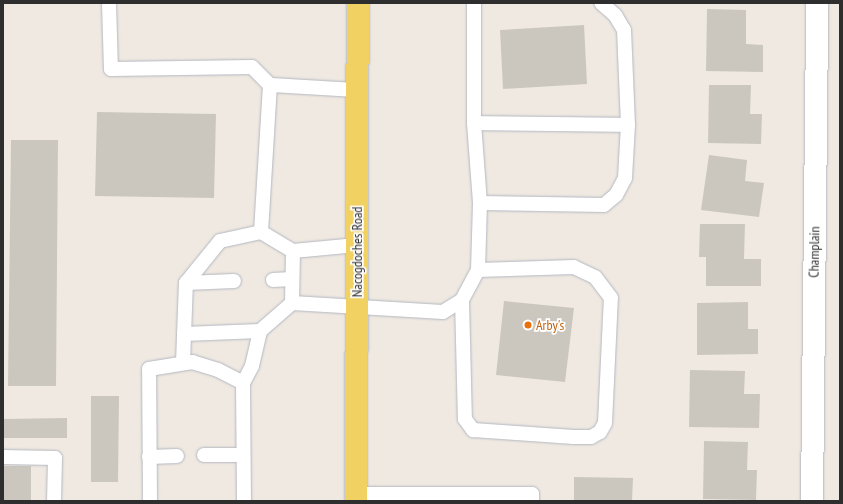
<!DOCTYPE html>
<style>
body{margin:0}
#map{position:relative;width:843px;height:504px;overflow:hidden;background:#efe9e1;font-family:"PT Sans Narrow",sans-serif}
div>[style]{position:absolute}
.building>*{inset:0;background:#cbc7bf}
.roads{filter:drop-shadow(0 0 1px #b4b7c1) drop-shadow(0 0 1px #b4b7c1)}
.service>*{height:14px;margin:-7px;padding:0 7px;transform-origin:7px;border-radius:7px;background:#fff}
.minor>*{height:22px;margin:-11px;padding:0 11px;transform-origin:11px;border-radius:11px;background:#fff}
.primary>*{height:22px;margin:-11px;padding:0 11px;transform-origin:11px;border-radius:11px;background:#f2d163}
.dots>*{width:11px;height:11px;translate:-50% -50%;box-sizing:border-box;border:2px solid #fff;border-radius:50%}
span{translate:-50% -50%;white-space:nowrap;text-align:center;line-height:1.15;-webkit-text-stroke:3.5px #fff;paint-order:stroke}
.street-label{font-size:14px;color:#2e2e2e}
.food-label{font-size:14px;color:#c56008}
.left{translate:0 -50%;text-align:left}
.frame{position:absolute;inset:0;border:4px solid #2e2e2e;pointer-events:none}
</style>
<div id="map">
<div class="building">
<div style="clip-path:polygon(707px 9px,746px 10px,746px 44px,763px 45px,763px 72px,706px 71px)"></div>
<div style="clip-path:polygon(584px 25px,587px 84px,503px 89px,500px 30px)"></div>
<div style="clip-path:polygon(709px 85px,751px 85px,750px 114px,762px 114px,761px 144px,708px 143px)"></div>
<div style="clip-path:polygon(97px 112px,216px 114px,214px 198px,95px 196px)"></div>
<div style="clip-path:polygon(11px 140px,58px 140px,56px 386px,8px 386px)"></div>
<div style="clip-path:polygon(709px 155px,747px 160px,745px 181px,764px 183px,759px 217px,701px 210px)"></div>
<div style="clip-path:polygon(700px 224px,745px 224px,744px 259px,761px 259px,761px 286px,706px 286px,706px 257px,699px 257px)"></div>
<div style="clip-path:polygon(504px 301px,574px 308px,565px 382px,496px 375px)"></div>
<div style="clip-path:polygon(748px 302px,748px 329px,758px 329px,758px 354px,697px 355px,697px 303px)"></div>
<div style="clip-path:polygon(690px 370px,745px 371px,744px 394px,760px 394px,759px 428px,689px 427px)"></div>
<div style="clip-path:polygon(91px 396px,119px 396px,118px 482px,91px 482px)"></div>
<div style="clip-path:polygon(67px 418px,67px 438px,3px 438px,3px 419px)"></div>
<div style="clip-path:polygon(704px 441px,748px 442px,747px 470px,757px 470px,756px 500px,703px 499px)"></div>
<div style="clip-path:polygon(3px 466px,31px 466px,31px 501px,3px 501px)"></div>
<div style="clip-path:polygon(574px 477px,633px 478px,632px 501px,574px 501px)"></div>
</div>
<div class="roads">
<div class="service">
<div style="left:109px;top:3px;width:66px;rotate:88.3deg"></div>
<div style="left:111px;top:69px;width:141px;rotate:-0.8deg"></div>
<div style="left:252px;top:67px;width:25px;rotate:45deg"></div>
<div style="left:474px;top:3px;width:120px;rotate:90deg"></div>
<div style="left:474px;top:123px;width:80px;rotate:85.7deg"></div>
<div style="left:480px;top:203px;width:124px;rotate:0.9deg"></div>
<div style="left:604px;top:205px;width:16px;rotate:-40deg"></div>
<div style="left:616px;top:195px;width:19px;rotate:-62deg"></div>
<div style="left:625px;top:178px;width:53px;rotate:-86.8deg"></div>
<div style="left:628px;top:125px;width:95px;rotate:-92.4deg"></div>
<div style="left:624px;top:30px;width:17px;rotate:-121deg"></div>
<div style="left:615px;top:15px;width:18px;rotate:-139deg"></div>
<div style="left:474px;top:123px;width:154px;rotate:0.7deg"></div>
<div style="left:261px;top:232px;width:147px;rotate:-86.5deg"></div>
<div style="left:270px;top:85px;width:87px;rotate:3.3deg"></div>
<div style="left:273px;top:280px;width:19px;rotate:-3deg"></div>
<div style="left:186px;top:283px;width:48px;rotate:-2.4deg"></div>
<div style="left:462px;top:300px;width:119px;rotate:88.6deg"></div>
<div style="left:465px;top:419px;width:14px;rotate:54deg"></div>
<div style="left:473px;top:430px;width:101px;rotate:4deg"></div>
<div style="left:574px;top:437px;width:17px"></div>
<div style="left:591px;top:437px;width:10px;rotate:-29deg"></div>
<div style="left:600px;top:432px;width:10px;rotate:-61deg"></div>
<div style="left:605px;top:423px;width:125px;rotate:-87.3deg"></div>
<div style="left:611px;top:298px;width:26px;rotate:-127deg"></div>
<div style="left:595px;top:277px;width:23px;rotate:-155deg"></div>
<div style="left:574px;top:267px;width:96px;rotate:178.2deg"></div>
<div style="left:292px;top:303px;width:52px;rotate:-88.9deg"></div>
<div style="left:184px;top:334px;width:76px;rotate:-2.3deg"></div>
<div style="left:183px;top:363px;width:80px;rotate:-87.9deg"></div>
<div style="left:186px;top:283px;width:54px;rotate:-51deg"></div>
<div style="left:220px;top:241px;width:42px;rotate:-12.4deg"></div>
<div style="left:261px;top:232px;width:37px;rotate:31deg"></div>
<div style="left:293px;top:251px;width:64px;rotate:-5.4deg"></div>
<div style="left:204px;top:455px;width:39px"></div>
<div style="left:3px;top:457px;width:52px;rotate:1.1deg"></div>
<div style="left:55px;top:458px;width:43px;rotate:91.3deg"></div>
<div style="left:149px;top:457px;width:28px;rotate:-2deg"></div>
<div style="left:356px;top:494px;width:176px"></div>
<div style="left:532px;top:494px;width:7px;rotate:90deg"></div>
<div style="left:150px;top:501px;width:132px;rotate:-90.4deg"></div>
<div style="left:149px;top:369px;width:44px;rotate:-9.2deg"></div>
<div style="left:192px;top:362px;width:27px;rotate:17deg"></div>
<div style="left:218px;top:370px;width:28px;rotate:27deg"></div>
<div style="left:244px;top:501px;width:118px;rotate:-90.5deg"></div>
<div style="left:243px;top:383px;width:19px;rotate:-62deg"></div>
<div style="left:252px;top:366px;width:36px;rotate:-77deg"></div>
<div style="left:260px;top:331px;width:43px;rotate:-41.2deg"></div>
<div style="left:292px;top:303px;width:151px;rotate:3.4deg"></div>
<div style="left:443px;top:312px;width:22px;rotate:-32deg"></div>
<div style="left:462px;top:300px;width:34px;rotate:-62deg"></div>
<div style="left:478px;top:270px;width:67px;rotate:-88.3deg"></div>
</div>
<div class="minor">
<div style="left:812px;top:501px;width:498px;rotate:-89.4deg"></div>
</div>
<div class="primary">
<div style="left:356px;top:501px;width:498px;rotate:-89.8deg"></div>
</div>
</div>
<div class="dots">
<div style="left:528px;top:325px;background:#e8710a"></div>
</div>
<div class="street-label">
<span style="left:357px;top:252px;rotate:-90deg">Nacogdoches Road</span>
<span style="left:814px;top:252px;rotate:-89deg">Champlain</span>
</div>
<div class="food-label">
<span class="left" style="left:536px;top:325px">Arby's</span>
</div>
<div class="frame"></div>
</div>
